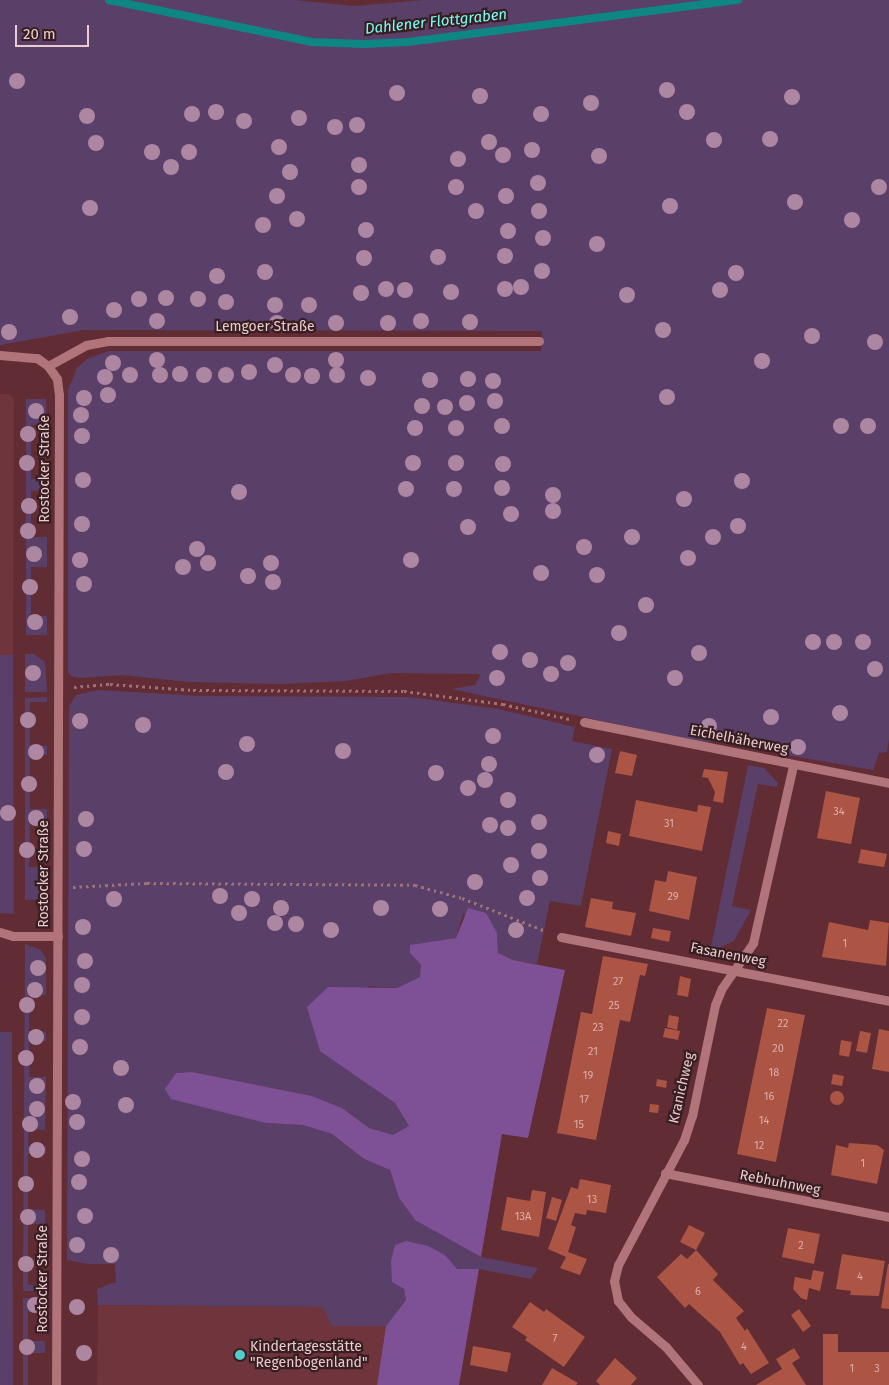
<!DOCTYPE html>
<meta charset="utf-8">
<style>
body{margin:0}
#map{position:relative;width:889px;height:1385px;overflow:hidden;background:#612c34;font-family:"Fira Sans",sans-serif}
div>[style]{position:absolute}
.built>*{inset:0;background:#70343d}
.green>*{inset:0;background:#5a3f69}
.forest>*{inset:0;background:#7e5196}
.stream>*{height:8px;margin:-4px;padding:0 4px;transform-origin:4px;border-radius:4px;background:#0e8683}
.building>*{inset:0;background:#ac5544}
.round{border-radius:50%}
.path>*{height:3px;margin-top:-1.5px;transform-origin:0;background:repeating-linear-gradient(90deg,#9e7277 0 2.5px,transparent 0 6.5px)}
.minor>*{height:9px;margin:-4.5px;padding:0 4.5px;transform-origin:4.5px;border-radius:4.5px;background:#b0747a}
.trees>*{width:16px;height:16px;margin:-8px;border-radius:50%;background:#ad87a1}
.dots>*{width:14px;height:14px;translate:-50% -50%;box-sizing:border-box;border:2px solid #361e21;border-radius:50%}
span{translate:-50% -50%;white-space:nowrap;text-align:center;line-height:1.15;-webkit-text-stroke:4.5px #361e21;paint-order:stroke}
.number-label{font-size:11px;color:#dcadab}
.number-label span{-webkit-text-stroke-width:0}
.street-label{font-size:14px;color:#eccacd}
.poi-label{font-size:14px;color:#eccacd}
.left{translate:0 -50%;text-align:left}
.water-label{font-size:15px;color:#78fdf9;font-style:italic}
.scale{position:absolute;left:15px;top:25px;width:74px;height:22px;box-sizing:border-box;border:2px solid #eccacd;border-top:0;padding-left:6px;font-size:15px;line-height:18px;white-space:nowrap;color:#eccacd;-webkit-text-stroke:4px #361e21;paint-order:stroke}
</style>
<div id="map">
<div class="built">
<div style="clip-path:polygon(0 394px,9px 394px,14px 399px,13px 655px,0 655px)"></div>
<div style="clip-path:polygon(98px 1305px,322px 1307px,332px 1325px,386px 1326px,377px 1385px,97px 1385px)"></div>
</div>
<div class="green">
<div style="clip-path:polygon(0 0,295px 0,354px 6px,423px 0,889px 0,889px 739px,887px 752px,879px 753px,873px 770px,792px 756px,764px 748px,741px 736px,711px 742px,697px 741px,451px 689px,475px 685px,481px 674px,391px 673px,346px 681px,281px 684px,189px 682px,122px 675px,80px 678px,71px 676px,68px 672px,68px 390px,77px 368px,87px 359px,109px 351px,541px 351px,542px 331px,84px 330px,0 345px)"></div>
<div style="clip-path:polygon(26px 399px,46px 399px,47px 424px,31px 425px,31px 479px,47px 480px,47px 490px,31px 491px,31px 537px,47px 537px,47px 567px,31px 567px,31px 616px,47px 616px,47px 635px,26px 635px)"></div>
<div style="clip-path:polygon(25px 654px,34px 654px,45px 662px,47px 692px,25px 692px)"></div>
<div style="clip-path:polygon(0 655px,13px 655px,14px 914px,0 913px)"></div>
<div style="clip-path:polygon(98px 690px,201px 696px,410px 697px,498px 709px,575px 727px,572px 741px,612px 749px,581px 906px,550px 901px,537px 964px,513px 960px,498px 953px,497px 933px,463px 914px,456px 938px,410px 953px,421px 965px,421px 977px,397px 988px,368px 986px,365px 1082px,395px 1103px,409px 1126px,394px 1136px,369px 1128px,342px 1108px,312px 1096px,192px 1072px,176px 1073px,224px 1111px,266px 1123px,303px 1125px,332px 1134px,364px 1159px,390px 1170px,399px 1198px,415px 1220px,481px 1257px,538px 1268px,531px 1279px,479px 1269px,456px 1269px,445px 1255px,404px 1289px,406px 1300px,386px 1326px,332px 1326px,322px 1307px,98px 1305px,97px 1289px,116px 1282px,115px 1264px,88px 1264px,67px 1260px,69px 706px,76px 695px)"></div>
<div style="clip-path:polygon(47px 697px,47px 702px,30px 702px,30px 745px,47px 746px,47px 755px,30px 755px,30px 809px,47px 809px,47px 823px,30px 823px,29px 867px,46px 867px,46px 899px,25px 900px,25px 698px)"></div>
<div style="clip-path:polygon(748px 765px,764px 768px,778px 783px,777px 787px,758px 784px,732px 906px,751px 910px,734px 941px,710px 952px)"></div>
<div style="clip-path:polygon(25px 944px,41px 950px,46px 958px,46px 995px,29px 995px,29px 1031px,46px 1032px,46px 1041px,29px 1041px,29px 1077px,46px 1077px,45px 1130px,29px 1129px,28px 1146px,46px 1146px,46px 1154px,28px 1154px,28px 1209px,45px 1210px,45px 1224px,28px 1224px,28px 1285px,45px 1285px,45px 1291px,23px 1291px)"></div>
<div style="clip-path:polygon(0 1032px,12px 1032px,13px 1385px,0 1385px)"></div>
<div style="clip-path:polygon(23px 1298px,45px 1298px,45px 1312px,28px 1312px,28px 1341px,45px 1341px,45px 1353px,28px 1353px,28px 1385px,23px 1385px)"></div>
</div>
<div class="forest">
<div style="clip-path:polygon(468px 908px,486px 913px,497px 933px,498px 953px,513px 960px,565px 970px,528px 1138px,502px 1134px,481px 1257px,415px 1220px,399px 1198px,390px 1170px,364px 1159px,332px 1134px,303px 1125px,266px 1123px,171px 1099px,165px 1089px,176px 1073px,192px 1072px,312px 1096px,342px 1108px,369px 1128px,393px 1135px,409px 1126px,395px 1103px,320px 1051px,307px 1007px,328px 987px,397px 988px,420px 977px,421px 965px,410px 953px,410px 945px,456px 938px)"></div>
<div style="clip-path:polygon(406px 1241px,428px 1246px,445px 1255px,457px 1269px,479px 1269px,459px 1385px,377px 1385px,386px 1326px,406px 1300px,404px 1289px,392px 1282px,391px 1261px,395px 1245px)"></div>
</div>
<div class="stream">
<div style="left:109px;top:0;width:206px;rotate:11.7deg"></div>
<div style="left:311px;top:42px;width:53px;rotate:2.2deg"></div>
<div style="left:364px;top:44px;width:44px;rotate:-2.6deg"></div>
<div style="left:408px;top:42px;width:333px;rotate:-7.3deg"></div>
</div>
<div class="building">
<div style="clip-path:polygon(620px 751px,637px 755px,632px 776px,615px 773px)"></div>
<div style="clip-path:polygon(704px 769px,728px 772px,723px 803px,713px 801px,715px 792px,708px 778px,702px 777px)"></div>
<div style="clip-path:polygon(826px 791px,860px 798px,851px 844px,817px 838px)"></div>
<div style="clip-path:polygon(636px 800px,697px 812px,698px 805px,711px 807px,702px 851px,629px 836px)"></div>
<div style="clip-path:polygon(608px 831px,621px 834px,619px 846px,606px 843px)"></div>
<div style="clip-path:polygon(861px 849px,887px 854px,884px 867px,858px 863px)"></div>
<div style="clip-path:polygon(668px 871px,697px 877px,689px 920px,649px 911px,655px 880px,666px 882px)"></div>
<div style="clip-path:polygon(591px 898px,613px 902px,612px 909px,636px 913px,631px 936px,585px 927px)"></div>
<div style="clip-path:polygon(870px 920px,889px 923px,886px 966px,822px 957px,829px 922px,868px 930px)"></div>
<div style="clip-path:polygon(653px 928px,671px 931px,669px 942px,651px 938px)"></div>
<div style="clip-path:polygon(603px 956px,648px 964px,645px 976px,640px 975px,630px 1022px,620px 1020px,596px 1140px,557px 1133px,581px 1012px,592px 1014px)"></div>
<div style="clip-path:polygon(680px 976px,691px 979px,688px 997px,677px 995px)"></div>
<div style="clip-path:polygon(767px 1008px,805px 1015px,776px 1162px,737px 1154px)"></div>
<div style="clip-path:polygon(669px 1015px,679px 1017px,677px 1030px,667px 1027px)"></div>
<div style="clip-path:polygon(665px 1028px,680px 1031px,678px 1040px,663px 1037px)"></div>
<div style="clip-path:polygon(879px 1029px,889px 1031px,889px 1072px,872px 1069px)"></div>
<div style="clip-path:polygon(860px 1031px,871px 1033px,867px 1053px,856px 1051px)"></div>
<div style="clip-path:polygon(841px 1040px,852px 1042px,849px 1057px,839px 1055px)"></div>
<div style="clip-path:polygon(833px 1074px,844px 1076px,842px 1086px,831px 1084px)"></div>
<div style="clip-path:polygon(657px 1079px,667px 1081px,666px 1088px,656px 1086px)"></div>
<div class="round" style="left:830px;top:1091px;width:14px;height:14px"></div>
<div style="clip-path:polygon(650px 1104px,659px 1105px,658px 1113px,649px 1112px)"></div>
<div style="clip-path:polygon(849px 1143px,877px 1145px,884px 1150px,877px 1184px,831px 1175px,836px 1145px,848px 1148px)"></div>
<div style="clip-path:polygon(580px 1179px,611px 1185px,606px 1213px,587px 1210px,586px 1215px,575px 1213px,571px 1225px,576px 1227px,568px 1252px,587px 1259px,580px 1275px,560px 1268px,566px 1257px,548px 1249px,571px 1187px,578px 1189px)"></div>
<div style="clip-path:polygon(532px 1190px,546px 1192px,539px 1237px,501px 1230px,507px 1197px,530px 1201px)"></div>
<div style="clip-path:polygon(552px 1197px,562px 1200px,556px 1221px,546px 1218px)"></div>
<div style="clip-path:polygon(689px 1225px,705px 1233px,696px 1250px,718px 1274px,713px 1280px,744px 1311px,736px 1318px,745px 1331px,747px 1328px,769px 1363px,751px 1374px,743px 1363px,740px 1365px,720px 1332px,689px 1304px,685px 1308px,657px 1277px,681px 1254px,687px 1259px,696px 1250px,680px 1242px)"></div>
<div style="clip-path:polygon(788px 1228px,820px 1234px,814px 1264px,782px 1257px)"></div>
<div style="clip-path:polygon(842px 1254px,885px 1261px,879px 1296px,850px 1295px,851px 1291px,836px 1289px)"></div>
<div style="clip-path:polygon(888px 1264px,889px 1264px,889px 1309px,881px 1308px)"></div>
<div style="clip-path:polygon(813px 1270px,824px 1272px,820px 1291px,809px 1288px,807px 1300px,801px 1298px,793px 1289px,795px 1277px,811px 1280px)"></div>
<div style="clip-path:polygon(530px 1302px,544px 1312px,546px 1309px,585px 1337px,564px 1367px,525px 1340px,527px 1337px,512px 1327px)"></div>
<div style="clip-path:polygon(799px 1309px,811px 1326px,803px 1332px,791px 1315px)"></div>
<div style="clip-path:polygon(823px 1334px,838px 1334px,838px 1352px,889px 1352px,889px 1385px,823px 1385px)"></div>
<div style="clip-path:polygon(473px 1346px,511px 1353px,507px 1372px,470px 1365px)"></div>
<div style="clip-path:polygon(794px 1348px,800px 1358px,792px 1363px,806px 1385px,756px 1385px,782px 1369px,776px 1359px)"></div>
<div style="clip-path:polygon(615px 1358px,637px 1378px,631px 1385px,600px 1385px,596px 1381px)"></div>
<div style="clip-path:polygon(552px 1368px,578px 1383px,576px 1385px,542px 1385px)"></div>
</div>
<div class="path">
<div style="left:74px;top:687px;width:36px;rotate:-5deg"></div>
<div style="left:110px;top:684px;width:83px;rotate:4.1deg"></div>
<div style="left:193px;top:690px;width:211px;rotate:0.3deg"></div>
<div style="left:404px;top:691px;width:100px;rotate:7.5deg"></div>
<div style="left:503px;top:704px;width:68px;rotate:12.8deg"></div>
<div style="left:73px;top:887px;width:74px;rotate:-3.1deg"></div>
<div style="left:147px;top:883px;width:268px;rotate:0.4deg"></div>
<div style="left:415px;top:885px;width:49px;rotate:15.5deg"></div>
<div style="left:462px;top:898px;width:90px;rotate:21.4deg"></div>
</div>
<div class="minor">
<div style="left:0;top:355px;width:37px;rotate:5deg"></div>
<div style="left:37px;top:358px;width:14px;rotate:36deg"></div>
<div style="left:48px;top:366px;width:43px;rotate:-28.9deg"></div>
<div style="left:86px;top:345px;width:22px;rotate:-10deg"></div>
<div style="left:108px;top:341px;width:431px"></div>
<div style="left:48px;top:366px;width:16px;rotate:55deg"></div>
<div style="left:57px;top:379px;width:16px;rotate:83deg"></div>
<div style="left:59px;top:395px;width:990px;rotate:90.17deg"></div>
<div style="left:584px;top:722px;width:311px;rotate:11.3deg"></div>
<div style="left:0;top:932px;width:14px;rotate:17deg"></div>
<div style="left:13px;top:936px;width:45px"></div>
<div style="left:561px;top:937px;width:334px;rotate:11deg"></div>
<div style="left:665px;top:1173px;width:228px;rotate:11.1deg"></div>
<div style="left:698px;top:1385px;width:50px;rotate:-130.1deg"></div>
<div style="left:666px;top:1347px;width:46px;rotate:-139.4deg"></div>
<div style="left:631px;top:1317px;width:21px;rotate:-129deg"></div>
<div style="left:618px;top:1301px;width:20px;rotate:-101deg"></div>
<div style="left:614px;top:1281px;width:16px;rotate:-76deg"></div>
<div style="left:618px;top:1265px;width:141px;rotate:-62.2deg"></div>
<div style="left:684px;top:1140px;width:25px;rotate:-72deg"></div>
<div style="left:692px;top:1116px;width:113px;rotate:-78.3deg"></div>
<div style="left:715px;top:1005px;width:18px;rotate:-68deg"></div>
<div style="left:722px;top:988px;width:55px;rotate:-55.4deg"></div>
<div style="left:753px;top:943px;width:182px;rotate:-77.3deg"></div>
</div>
<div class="trees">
<div style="left:17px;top:81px"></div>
<div style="left:667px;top:90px"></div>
<div style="left:397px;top:93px"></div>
<div style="left:480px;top:96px"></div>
<div style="left:792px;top:97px"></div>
<div style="left:591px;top:103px"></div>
<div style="left:216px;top:112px"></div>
<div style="left:687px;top:112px"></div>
<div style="left:192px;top:114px"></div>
<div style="left:541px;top:114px"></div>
<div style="left:87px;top:116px"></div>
<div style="left:299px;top:118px"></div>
<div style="left:244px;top:121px"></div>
<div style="left:357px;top:125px"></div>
<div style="left:335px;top:127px"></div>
<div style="left:770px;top:139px"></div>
<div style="left:714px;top:140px"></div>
<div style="left:489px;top:142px"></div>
<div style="left:96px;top:143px"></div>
<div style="left:279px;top:147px"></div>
<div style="left:532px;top:150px"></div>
<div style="left:152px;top:152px"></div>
<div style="left:189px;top:152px"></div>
<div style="left:503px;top:155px"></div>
<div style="left:599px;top:156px"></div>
<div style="left:458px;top:159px"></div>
<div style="left:359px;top:165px"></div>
<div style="left:171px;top:167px"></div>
<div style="left:290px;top:172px"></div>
<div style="left:538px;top:183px"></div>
<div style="left:359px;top:187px"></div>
<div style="left:456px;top:187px"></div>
<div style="left:879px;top:187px"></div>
<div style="left:277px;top:196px"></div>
<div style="left:506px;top:196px"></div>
<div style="left:795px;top:202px"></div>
<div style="left:670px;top:206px"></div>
<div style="left:90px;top:208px"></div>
<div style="left:476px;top:211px"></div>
<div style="left:539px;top:211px"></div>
<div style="left:297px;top:219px"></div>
<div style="left:852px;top:220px"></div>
<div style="left:263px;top:225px"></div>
<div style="left:366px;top:230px"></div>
<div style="left:508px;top:231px"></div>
<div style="left:543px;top:238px"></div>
<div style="left:597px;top:244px"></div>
<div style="left:505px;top:256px"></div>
<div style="left:438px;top:257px"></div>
<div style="left:364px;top:258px"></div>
<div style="left:542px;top:271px"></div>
<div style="left:265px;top:272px"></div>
<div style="left:736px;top:273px"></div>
<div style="left:217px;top:276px"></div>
<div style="left:521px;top:287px"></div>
<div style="left:386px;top:289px"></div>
<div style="left:505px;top:289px"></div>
<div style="left:405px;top:290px"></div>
<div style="left:720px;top:290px"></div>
<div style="left:451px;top:292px"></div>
<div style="left:361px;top:293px"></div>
<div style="left:627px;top:295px"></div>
<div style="left:166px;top:298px"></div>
<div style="left:139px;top:299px"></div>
<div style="left:198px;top:299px"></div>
<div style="left:226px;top:302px"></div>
<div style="left:275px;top:305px"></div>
<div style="left:309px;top:305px"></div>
<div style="left:114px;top:310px"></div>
<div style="left:70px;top:317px"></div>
<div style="left:157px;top:321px"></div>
<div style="left:421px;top:321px"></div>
<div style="left:470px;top:322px"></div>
<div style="left:277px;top:323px"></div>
<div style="left:336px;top:323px"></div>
<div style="left:388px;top:323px"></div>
<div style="left:663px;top:330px"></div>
<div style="left:9px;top:332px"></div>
<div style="left:812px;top:336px"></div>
<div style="left:875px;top:342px"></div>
<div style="left:157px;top:360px"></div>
<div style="left:336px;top:360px"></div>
<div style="left:762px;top:361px"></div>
<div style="left:113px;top:363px"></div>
<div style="left:275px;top:365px"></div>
<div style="left:249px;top:372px"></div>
<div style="left:180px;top:374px"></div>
<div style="left:130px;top:375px"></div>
<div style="left:160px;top:375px"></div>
<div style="left:204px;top:375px"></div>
<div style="left:226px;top:375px"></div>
<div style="left:293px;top:375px"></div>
<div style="left:337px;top:375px"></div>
<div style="left:312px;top:376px"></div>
<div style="left:105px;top:377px"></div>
<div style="left:368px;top:378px"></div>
<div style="left:468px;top:379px"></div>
<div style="left:430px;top:380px"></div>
<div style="left:493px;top:381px"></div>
<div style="left:108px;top:395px"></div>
<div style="left:667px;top:397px"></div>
<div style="left:84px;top:398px"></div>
<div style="left:495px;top:401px"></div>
<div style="left:467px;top:403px"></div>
<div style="left:422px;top:406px"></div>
<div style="left:445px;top:407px"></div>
<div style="left:36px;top:411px"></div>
<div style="left:81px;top:415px"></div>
<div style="left:502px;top:426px"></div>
<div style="left:841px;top:426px"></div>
<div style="left:868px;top:426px"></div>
<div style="left:415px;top:428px"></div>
<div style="left:456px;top:428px"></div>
<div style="left:28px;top:434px"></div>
<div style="left:82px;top:436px"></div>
<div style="left:27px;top:463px"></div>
<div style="left:413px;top:463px"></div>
<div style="left:456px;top:463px"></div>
<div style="left:503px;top:464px"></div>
<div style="left:83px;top:480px"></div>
<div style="left:742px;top:481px"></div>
<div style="left:502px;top:488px"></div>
<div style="left:406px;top:489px"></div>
<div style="left:454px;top:489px"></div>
<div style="left:239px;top:492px"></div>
<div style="left:553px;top:495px"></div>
<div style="left:684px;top:499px"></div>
<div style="left:29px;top:506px"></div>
<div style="left:553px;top:511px"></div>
<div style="left:511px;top:514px"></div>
<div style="left:82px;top:524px"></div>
<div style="left:738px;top:526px"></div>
<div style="left:468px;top:527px"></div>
<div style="left:28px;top:531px"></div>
<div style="left:632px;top:537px"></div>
<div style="left:713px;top:537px"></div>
<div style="left:584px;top:547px"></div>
<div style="left:197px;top:549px"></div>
<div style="left:34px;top:554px"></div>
<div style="left:688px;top:558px"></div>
<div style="left:80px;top:560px"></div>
<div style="left:411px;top:560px"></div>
<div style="left:208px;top:563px"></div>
<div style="left:271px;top:563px"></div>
<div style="left:183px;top:567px"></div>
<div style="left:541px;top:573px"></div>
<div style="left:597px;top:575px"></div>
<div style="left:248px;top:576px"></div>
<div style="left:273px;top:582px"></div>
<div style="left:84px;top:584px"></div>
<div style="left:30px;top:587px"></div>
<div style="left:646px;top:605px"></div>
<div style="left:35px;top:622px"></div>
<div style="left:619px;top:633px"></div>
<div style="left:813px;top:642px"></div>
<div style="left:834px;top:642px"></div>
<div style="left:863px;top:642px"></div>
<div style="left:500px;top:652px"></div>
<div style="left:699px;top:653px"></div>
<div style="left:530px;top:660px"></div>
<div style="left:568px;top:663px"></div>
<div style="left:875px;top:669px"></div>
<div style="left:33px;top:673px"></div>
<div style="left:551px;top:674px"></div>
<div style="left:497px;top:678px"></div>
<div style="left:675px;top:678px"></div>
<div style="left:840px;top:713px"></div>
<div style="left:771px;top:717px"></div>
<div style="left:28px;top:720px"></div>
<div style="left:80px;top:721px"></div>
<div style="left:143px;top:725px"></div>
<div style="left:709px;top:726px"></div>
<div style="left:493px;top:736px"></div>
<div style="left:247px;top:744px"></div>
<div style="left:798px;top:747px"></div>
<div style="left:343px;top:751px"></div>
<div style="left:36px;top:752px"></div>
<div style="left:597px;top:755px"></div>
<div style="left:489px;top:764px"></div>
<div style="left:226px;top:772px"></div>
<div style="left:436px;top:773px"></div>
<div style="left:485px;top:780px"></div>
<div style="left:29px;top:784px"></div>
<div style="left:468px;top:788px"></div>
<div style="left:508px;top:800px"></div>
<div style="left:8px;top:813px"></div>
<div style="left:36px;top:818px"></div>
<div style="left:86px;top:819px"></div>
<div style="left:539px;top:822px"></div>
<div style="left:490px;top:825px"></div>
<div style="left:508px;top:828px"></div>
<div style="left:84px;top:849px"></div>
<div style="left:27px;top:850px"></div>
<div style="left:539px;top:851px"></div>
<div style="left:511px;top:865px"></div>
<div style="left:540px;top:878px"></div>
<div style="left:475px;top:882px"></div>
<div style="left:220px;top:896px"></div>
<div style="left:527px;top:898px"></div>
<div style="left:114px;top:899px"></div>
<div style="left:252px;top:899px"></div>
<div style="left:281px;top:908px"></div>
<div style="left:381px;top:908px"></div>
<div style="left:440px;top:909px"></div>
<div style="left:239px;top:913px"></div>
<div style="left:275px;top:923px"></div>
<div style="left:296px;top:924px"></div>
<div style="left:83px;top:927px"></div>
<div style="left:331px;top:930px"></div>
<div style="left:516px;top:930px"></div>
<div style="left:85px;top:961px"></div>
<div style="left:38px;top:968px"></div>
<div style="left:82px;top:985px"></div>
<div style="left:35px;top:990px"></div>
<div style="left:27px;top:1005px"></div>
<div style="left:82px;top:1017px"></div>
<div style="left:36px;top:1037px"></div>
<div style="left:80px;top:1047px"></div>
<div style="left:26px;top:1058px"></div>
<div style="left:121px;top:1068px"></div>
<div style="left:37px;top:1086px"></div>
<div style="left:73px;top:1102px"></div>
<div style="left:126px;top:1105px"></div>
<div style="left:37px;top:1109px"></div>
<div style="left:77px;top:1122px"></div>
<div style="left:30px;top:1124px"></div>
<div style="left:37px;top:1150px"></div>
<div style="left:82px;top:1159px"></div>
<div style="left:79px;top:1182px"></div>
<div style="left:26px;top:1184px"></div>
<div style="left:85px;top:1216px"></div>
<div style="left:28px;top:1217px"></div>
<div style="left:77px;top:1245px"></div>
<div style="left:111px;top:1255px"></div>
<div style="left:26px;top:1264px"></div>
<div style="left:35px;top:1305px"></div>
<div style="left:77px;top:1307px"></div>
<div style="left:27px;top:1347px"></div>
<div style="left:84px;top:1353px"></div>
</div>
<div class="dots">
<div style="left:240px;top:1355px;background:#53cdca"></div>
</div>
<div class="number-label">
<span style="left:839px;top:812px">34</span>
<span style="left:669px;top:824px">31</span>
<span style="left:673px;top:897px">29</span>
<span style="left:845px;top:944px">1</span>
<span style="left:618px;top:982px">27</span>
<span style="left:614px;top:1006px">25</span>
<span style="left:783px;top:1024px">22</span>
<span style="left:598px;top:1028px">23</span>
<span style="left:778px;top:1049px">20</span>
<span style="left:593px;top:1052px">21</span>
<span style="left:774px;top:1073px">18</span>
<span style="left:588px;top:1076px">19</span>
<span style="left:769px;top:1097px">16</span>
<span style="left:584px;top:1100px">17</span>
<span style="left:764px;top:1121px">14</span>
<span style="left:579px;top:1125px">15</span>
<span style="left:759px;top:1146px">12</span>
<span style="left:863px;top:1164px">1</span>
<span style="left:592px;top:1200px">13</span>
<span style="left:523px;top:1217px">13A</span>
<span style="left:801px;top:1246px">2</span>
<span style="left:860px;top:1277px">4</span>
<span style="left:698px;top:1292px">6</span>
<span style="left:555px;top:1339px">7</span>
<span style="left:744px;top:1347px">4</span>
<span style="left:852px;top:1369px">1</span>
<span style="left:877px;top:1369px">3</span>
</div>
<div class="street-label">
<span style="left:265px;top:327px">Lemgoer Straße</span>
<span style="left:45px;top:469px;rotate:-90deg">Rostocker Straße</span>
<span style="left:739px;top:740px;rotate:11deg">Eichelhäherweg</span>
<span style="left:44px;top:874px;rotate:-90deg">Rostocker Straße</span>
<span style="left:728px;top:955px;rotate:11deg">Fasanenweg</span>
<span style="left:682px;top:1088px;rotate:-77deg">Kranichweg</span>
<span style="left:780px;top:1183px;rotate:11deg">Rebhuhnweg</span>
<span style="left:43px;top:1279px;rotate:-90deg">Rostocker Straße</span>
</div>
<div class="poi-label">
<span class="left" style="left:250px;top:1355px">Kindertagesstätte<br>"Regenbogenland"</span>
</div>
<div class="water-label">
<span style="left:436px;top:22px;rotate:-6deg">Dahlener Flottgraben</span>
</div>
<div class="scale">20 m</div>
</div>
